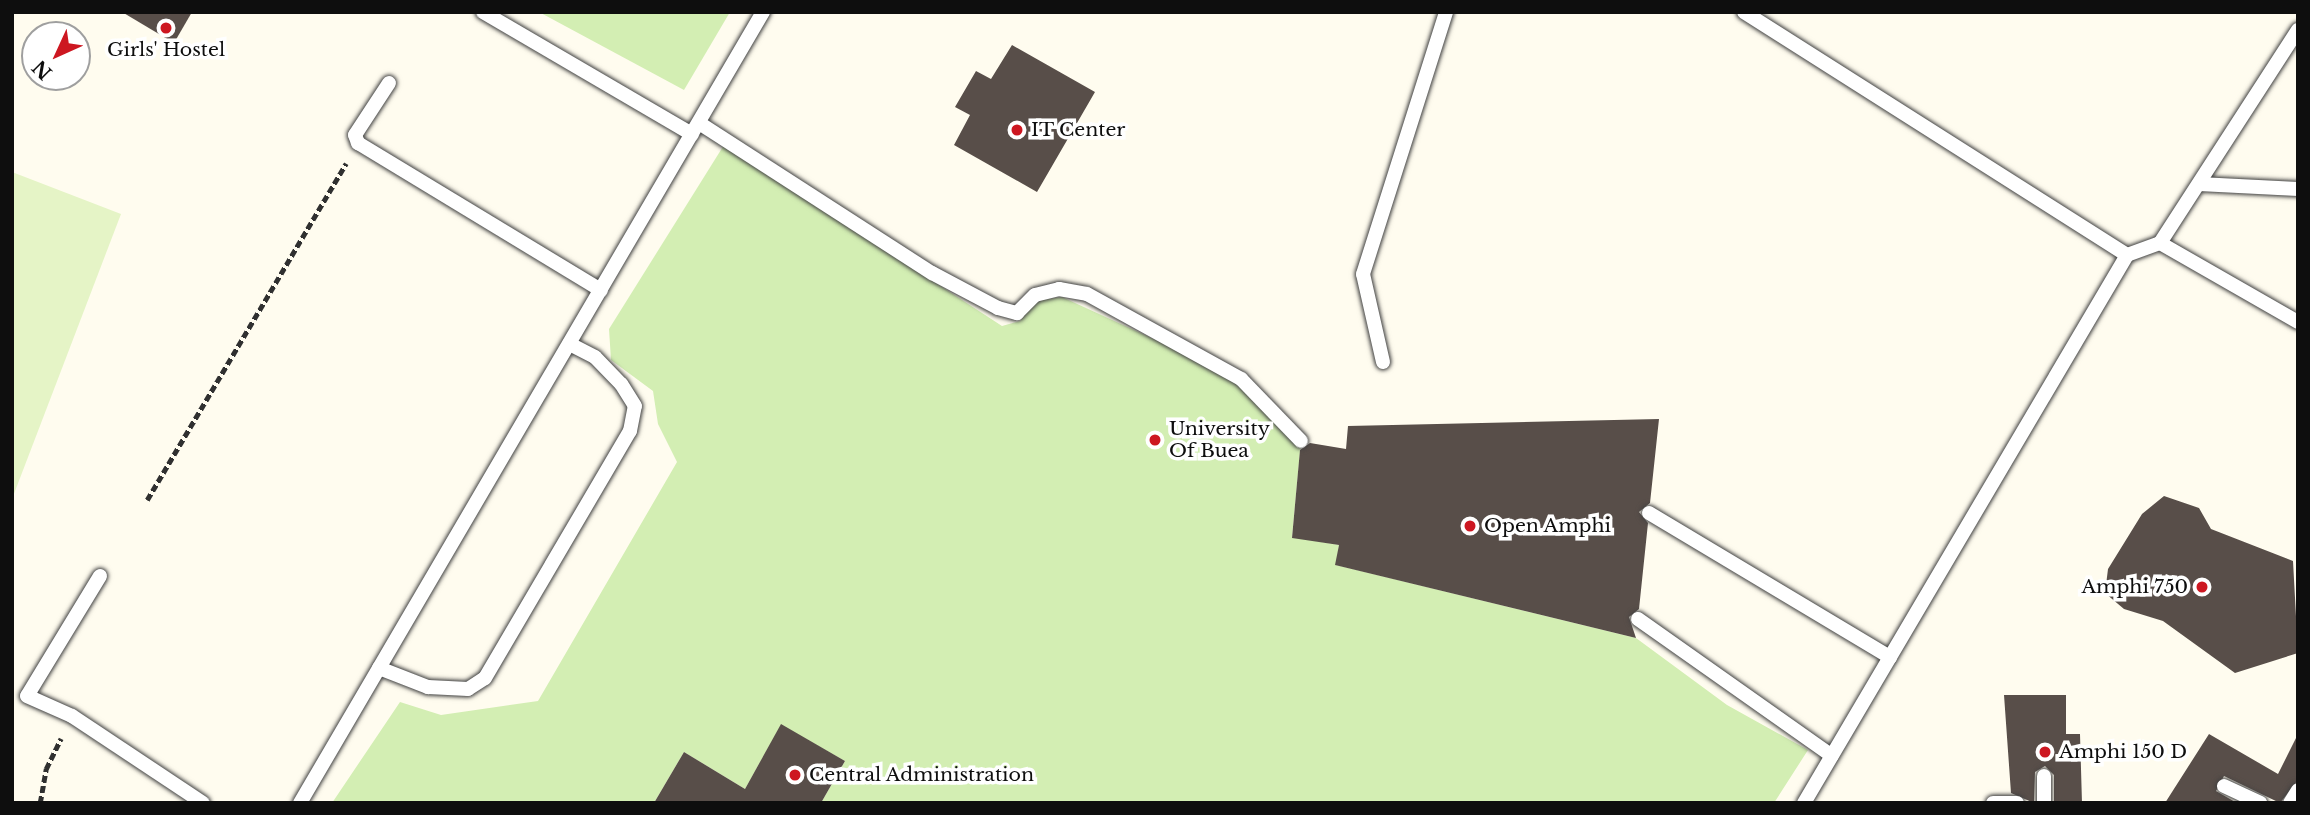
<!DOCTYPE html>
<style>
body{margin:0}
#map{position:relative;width:2310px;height:815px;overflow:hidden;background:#fffcef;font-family:"Libre Baskerville",serif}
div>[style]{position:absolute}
.green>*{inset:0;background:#d3eeb3}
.pitch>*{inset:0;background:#e5f4c6}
.building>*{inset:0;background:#584e49}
.path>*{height:4.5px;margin-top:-2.25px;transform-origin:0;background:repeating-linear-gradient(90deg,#303030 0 7px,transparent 0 10.5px)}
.roads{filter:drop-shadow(0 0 2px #414141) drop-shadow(0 0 2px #414141)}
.service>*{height:14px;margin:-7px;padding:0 7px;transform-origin:7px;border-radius:7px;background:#fff}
.dots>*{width:19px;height:19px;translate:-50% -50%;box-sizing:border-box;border:4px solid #fff;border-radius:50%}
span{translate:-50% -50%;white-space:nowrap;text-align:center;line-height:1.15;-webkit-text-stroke:7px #fff;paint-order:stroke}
.poi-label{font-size:19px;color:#0e0e0e}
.left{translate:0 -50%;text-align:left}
.right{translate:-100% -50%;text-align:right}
.frame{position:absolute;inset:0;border:14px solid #0e0e0e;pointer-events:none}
.north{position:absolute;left:21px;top:21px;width:70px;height:70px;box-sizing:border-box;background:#fff;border:2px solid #9f9f9f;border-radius:50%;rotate:225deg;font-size:19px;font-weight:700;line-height:28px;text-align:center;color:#0e0e0e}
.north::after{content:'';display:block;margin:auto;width:24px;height:32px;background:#cd1721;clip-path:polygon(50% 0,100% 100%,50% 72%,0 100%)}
</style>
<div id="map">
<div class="green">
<div style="clip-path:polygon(539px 12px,730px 12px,684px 90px)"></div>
<div style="clip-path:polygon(724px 145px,1002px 326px,1020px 321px,1036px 301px,1062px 297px,1241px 379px,1301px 441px,1292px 537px,1339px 545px,1336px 565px,1636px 638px,1727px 705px,1808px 750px,1774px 803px,821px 803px,845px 761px,781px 725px,745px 789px,684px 752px,654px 803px,332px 803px,400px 702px,441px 715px,538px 701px,677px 462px,658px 424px,653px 391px,611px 360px,609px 329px)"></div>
</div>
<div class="pitch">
<div style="clip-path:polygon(12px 172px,121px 214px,12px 499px)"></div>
</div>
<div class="building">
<div style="clip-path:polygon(122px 12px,192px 12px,174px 43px)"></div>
<div style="clip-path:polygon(1012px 45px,1095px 92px,1037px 192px,954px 145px,970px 115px,955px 107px,976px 71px,991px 79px)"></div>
<div style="clip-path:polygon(1659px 419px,1650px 503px,1639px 512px,1648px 523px,1639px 609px,1629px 617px,1636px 638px,1335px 565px,1339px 545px,1292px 538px,1300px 450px,1310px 443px,1346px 449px,1348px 426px)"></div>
<div style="clip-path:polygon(2164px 496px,2199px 508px,2211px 529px,2293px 561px,2298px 653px,2235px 673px,2163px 621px,2124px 609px,2105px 593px,2108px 569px,2142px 514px)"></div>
<div style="clip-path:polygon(2004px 695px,2066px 695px,2066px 734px,2080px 734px,2082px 803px,2054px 803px,2054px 775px,2045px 766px,2035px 772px,2034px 803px,2011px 793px)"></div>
<div style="clip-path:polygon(781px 724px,845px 761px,821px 803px,654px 803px,684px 752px,745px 789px)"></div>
<div style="clip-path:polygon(2209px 734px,2278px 774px,2298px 734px,2298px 780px,2280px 803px,2224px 776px,2216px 791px,2237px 803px,2165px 803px)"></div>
</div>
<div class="path">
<div style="left:147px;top:500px;width:391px;rotate:-59.4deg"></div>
<div style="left:40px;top:803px;width:35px;rotate:-80deg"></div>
<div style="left:46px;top:769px;width:34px;rotate:-64deg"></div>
</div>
<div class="roads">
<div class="service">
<div style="left:483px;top:12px;width:242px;rotate:30.3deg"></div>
<div style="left:1744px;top:12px;width:454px;rotate:32.4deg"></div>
<div style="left:2127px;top:255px;width:35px;rotate:-20deg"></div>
<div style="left:2160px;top:243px;width:159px;rotate:29.8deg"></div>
<div style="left:389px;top:83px;width:62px;rotate:123.2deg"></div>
<div style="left:355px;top:135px;width:9px;rotate:69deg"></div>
<div style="left:358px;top:143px;width:284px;rotate:31.2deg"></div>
<div style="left:699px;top:123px;width:277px;rotate:32.8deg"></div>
<div style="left:932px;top:273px;width:75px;rotate:27.9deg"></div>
<div style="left:998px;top:308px;width:20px;rotate:15deg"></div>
<div style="left:1017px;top:313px;width:25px;rotate:-45deg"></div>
<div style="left:1035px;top:295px;width:25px;rotate:-14deg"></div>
<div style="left:1059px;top:289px;width:28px;rotate:10deg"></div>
<div style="left:1087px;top:294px;width:176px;rotate:28.9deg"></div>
<div style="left:1241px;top:379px;width:86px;rotate:45.9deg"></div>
<div style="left:2199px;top:184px;width:99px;rotate:2.9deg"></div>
<div style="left:2160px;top:243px;width:254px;rotate:-57.1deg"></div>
<div style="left:1383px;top:362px;width:90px;rotate:-102.8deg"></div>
<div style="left:1363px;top:274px;width:275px;rotate:-72.4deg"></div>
<div style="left:1649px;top:513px;width:281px;rotate:30.9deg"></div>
<div style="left:100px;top:576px;width:140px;rotate:121.3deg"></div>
<div style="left:27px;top:696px;width:49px;rotate:24deg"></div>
<div style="left:72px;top:716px;width:157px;rotate:33.6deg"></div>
<div style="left:1638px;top:619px;width:237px;rotate:35.2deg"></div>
<div style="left:379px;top:668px;width:53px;rotate:21.2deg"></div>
<div style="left:428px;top:687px;width:40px;rotate:2.9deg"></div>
<div style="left:468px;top:689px;width:20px;rotate:-33deg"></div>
<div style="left:485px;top:678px;width:286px;rotate:-59.6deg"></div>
<div style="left:630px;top:431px;width:25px;rotate:-79deg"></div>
<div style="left:635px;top:406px;width:26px;rotate:-122deg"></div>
<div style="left:621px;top:384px;width:37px;rotate:-134deg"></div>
<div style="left:595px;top:357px;width:29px;rotate:-153deg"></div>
<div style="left:2044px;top:776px;width:27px;rotate:90deg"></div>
<div style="left:2224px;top:786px;width:40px;rotate:25deg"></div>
<div style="left:300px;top:803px;width:917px;rotate:-59.66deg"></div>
<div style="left:1804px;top:803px;width:636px;rotate:-59.48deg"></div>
<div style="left:1993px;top:803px;width:24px"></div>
<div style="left:2290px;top:803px;width:15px;rotate:-58deg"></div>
</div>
</div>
<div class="dots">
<div style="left:166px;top:28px;background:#cd1721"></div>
<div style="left:1017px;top:130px;background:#cd1721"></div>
<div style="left:1155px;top:440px;background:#cd1721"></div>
<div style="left:1470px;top:526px;background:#cd1721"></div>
<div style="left:2202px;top:587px;background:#cd1721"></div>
<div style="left:2045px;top:752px;background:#cd1721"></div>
<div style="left:795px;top:775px;background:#cd1721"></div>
</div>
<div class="poi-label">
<span style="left:166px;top:50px">Girls' Hostel</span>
<span class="left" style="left:1031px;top:130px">IT Center</span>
<span class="left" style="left:1169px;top:440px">University<br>Of Buea</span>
<span class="left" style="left:1484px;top:526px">Open Amphi</span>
<span class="right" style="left:2188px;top:587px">Amphi 750</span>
<span class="left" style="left:2059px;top:752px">Amphi 150 D</span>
<span class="left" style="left:809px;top:775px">Central Administration</span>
</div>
<div class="frame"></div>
<div class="north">N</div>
</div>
